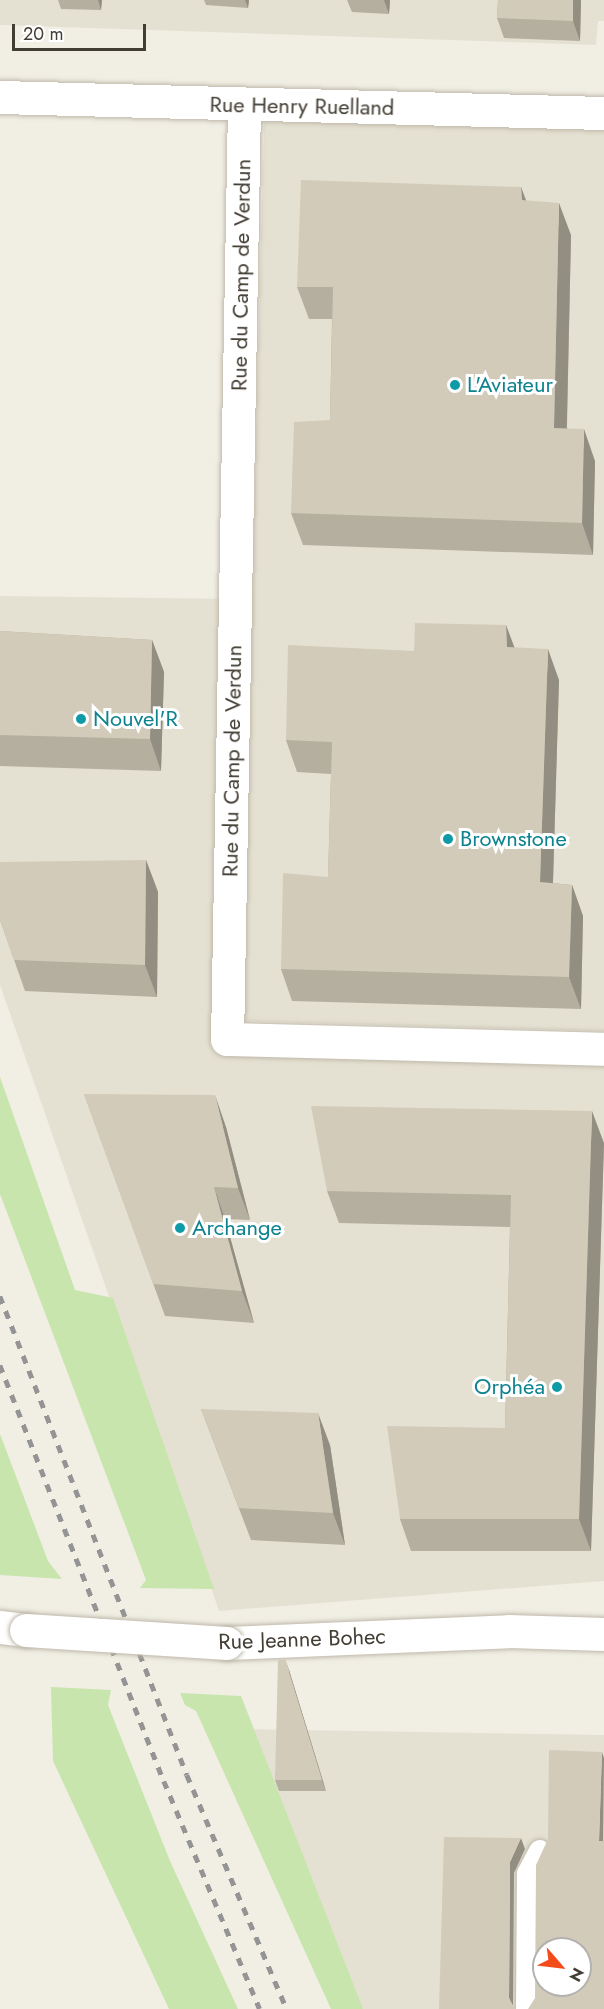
<!DOCTYPE html>
<meta charset="utf-8">
<style>
body{margin:0}
#map{position:relative;width:604px;height:2009px;overflow:hidden;background:#f1eee4;font-family:Jost,sans-serif}
div>[style]{position:absolute}
.residential>*{inset:0;background:#e5e1d2}
.green>*{inset:0;background:#c8e5ad}
.roads{filter:drop-shadow(0 0 2px #bfb9aa) drop-shadow(0 0 2px #bfb9aa)}
.service>*{height:21px;margin:-10.5px;padding:0 10.5px;transform-origin:10.5px;border-radius:10.5px;background:#fff}
.minor>*{height:33px;margin:-16.5px;padding:0 16.5px;transform-origin:16.5px;border-radius:16.5px;background:#fff}
.rail>*{height:4.5px;margin-top:-2.25px;transform-origin:0;background:repeating-linear-gradient(90deg,#949494 0 8px,transparent 0 16px)}
.bridges{filter:drop-shadow(0 0 2px #bfb9aa) drop-shadow(0 0 2px #bfb9aa)}
.minor-bridge>*{height:33px;margin:-16.5px;padding:0 16.5px;transform-origin:16.5px;border-radius:16.5px;background:#fff}
.wall>*{inset:0;background:#b5afa0}
.shaded-wall>*{inset:0;background:#938e82}
.building>*{inset:0;background:#d2cbba}
.dots>*{width:16px;height:16px;translate:-50% -50%;box-sizing:border-box;border:3px solid #fff;border-radius:50%}
span{translate:-50% -50%;white-space:nowrap;text-align:center;line-height:1.15;-webkit-text-stroke:6px #fff;paint-order:stroke}
.street-label{font-size:22px;color:#433e34}
.culture-label{font-size:22px;color:#0d838f}
.left{translate:0 -50%;text-align:left}
.right{translate:-100% -50%;text-align:right}
.north{position:absolute;left:532px;top:1937px;width:60px;height:60px;box-sizing:border-box;background:#fff;border:2px solid #b4b2ae;border-radius:50%;rotate:118deg;font-size:16px;font-weight:700;line-height:24px;text-align:center;color:#433e34}
.north::after{content:'';display:block;margin:auto;width:21px;height:27px;background:#f34b19;clip-path:polygon(50% 0,100% 100%,50% 72%,0 100%)}
.scale{position:absolute;left:12px;top:24px;width:134px;height:27px;box-sizing:border-box;border:3px solid #433e34;border-top:0;padding-left:8px;font-size:18px;line-height:21px;white-space:nowrap;color:#433e34;-webkit-text-stroke:4px #fff;paint-order:stroke}
</style>
<div id="map">
<div class="residential">
<div style="clip-path:polygon(0 0,604px 0,604px 21px,598px 21px,596px 45px,0 25px)"></div>
<div style="clip-path:polygon(265px 92px,604px 100px,604px 1031px,241px 1021px)"></div>
<div style="clip-path:polygon(0 596px,235px 599px,227px 1039px,604px 1049px,604px 1581px,219px 1611px,0 985px)"></div>
<div style="clip-path:polygon(evenodd,236px 1729px,604px 1735px,604px 2009px,357px 2009px,236px 1729px,544px 1949px,580px 1949px,580px 1985px,544px 1985px,544px 1949px)"></div>
</div>
<div class="green">
<div style="clip-path:polygon(0 1077px,75px 1290px,113px 1298px,214px 1589px,140px 1588px,146px 1580px,0 1194px)"></div>
<div style="clip-path:polygon(0 1434px,48px 1561px,62px 1579px,0 1575px)"></div>
<div style="clip-path:polygon(51px 1687px,111px 1690px,108px 1705px,170px 1861px,238px 2009px,169px 2009px,53px 1761px)"></div>
<div style="clip-path:polygon(180px 1693px,241px 1696px,363px 2009px,331px 2009px,196px 1711px,185px 1705px)"></div>
</div>
<div class="roads">
<div class="service">
<div style="left:526px;top:2009px;width:136px;rotate:-89.6deg"></div>
<div style="left:527px;top:1873px;width:26px;rotate:-62deg"></div>
</div>
<div class="minor">
<div style="left:0;top:97px;width:604px;rotate:1.52deg"></div>
<div style="left:244px;top:105px;width:934px;rotate:91.04deg"></div>
<div style="left:227px;top:1039px;width:377px;rotate:1.5deg"></div>
<div style="left:0;top:1627px;width:26px;rotate:7deg"></div>
<div style="left:227px;top:1643px;width:282px;rotate:-2.4deg"></div>
<div style="left:509px;top:1631px;width:95px;rotate:1.8deg"></div>
</div>
</div>
<div class="rail">
<div style="left:0;top:1296px;width:514px;rotate:68.67deg"></div>
<div style="left:187px;top:1775px;width:254px;rotate:66.9deg"></div>
<div style="left:0;top:1365px;width:447px;rotate:68.5deg"></div>
<div style="left:164px;top:1781px;width:247px;rotate:67.2deg"></div>
</div>
<div class="bridges">
<div class="minor-bridge">
<div style="left:26px;top:1630px;width:201px;rotate:3.7deg"></div>
</div>
</div>
<div class="wall">
<div style="clip-path:polygon(58px 0,102px 0,101px 10px,61px 9px)"></div>
<div style="clip-path:polygon(204px 0,249px 0,248px 8px,206px 5px)"></div>
<div style="clip-path:polygon(347px 0,390px 0,389px 14px,352px 12px)"></div>
<div style="clip-path:polygon(498px 0,581px 0,580px 41px,504px 38px,497px 18px)"></div>
<div style="clip-path:polygon(521px 187px,526px 201px,571px 235px,567px 428px,595px 461px,593px 555px,303px 545px,291px 513px,330px 420px,332px 319px,309px 319px,297px 287px)"></div>
<div style="clip-path:polygon(506px 625px,514px 647px,559px 680px,553px 883px,572px 885px,583px 916px,581px 1009px,292px 1001px,281px 969px,328px 877px,331px 774px,297px 772px,286px 740px,414px 651px)"></div>
<div style="clip-path:polygon(0 631px,152px 640px,164px 672px,161px 771px,0 766px)"></div>
<div style="clip-path:polygon(146px 860px,158px 892px,157px 997px,25px 991px,0 920px)"></div>
<div style="clip-path:polygon(84px 1094px,226px 1127px,250px 1220px,225px 1219px,254px 1323px,165px 1316px)"></div>
<div style="clip-path:polygon(604px 1143px,591px 1551px,411px 1551px,400px 1519px,505px 1428px,510px 1227px,339px 1223px,327px 1191px)"></div>
<div style="clip-path:polygon(201px 1409px,330px 1445px,345px 1545px,251px 1540px)"></div>
<div style="clip-path:polygon(289px 1670px,326px 1791px,279px 1791px,275px 1780px)"></div>
</div>
<div class="shaded-wall">
<div style="clip-path:polygon(98px 0,102px 0,101px 10px)"></div>
<div style="clip-path:polygon(245px 0,249px 0,248px 8px)"></div>
<div style="clip-path:polygon(384px 0,390px 0,389px 14px)"></div>
<div style="clip-path:polygon(573px 0,581px 0,580px 41px,573px 21px)"></div>
<div style="clip-path:polygon(521px 187px,533px 219px,522px 200px)"></div>
<div style="clip-path:polygon(559px 203px,571px 235px,566px 460px,554px 428px)"></div>
<div style="clip-path:polygon(584px 429px,595px 461px,593px 555px,582px 523px)"></div>
<div style="clip-path:polygon(506px 625px,518px 657px,507px 647px)"></div>
<div style="clip-path:polygon(152px 640px,164px 672px,161px 771px,150px 739px)"></div>
<div style="clip-path:polygon(548px 649px,559px 680px,552px 914px,540px 882px)"></div>
<div style="clip-path:polygon(146px 860px,158px 892px,157px 997px,145px 965px)"></div>
<div style="clip-path:polygon(572px 885px,583px 916px,581px 1009px,569px 977px)"></div>
<div style="clip-path:polygon(215px 1095px,226px 1127px,250px 1220px,238px 1188px)"></div>
<div style="clip-path:polygon(592px 1111px,604px 1143px,591px 1551px,579px 1519px)"></div>
<div style="clip-path:polygon(214px 1187px,225px 1219px,254px 1323px,242px 1291px)"></div>
<div style="clip-path:polygon(318px 1413px,330px 1445px,345px 1545px,333px 1513px)"></div>
<div style="clip-path:polygon(285px 1659px,289px 1670px,326px 1791px,322px 1780px)"></div>
<div style="clip-path:polygon(602px 1752px,604px 1758px,603px 1852px,599px 1841px)"></div>
<div style="clip-path:polygon(521px 1838px,525px 1849px,514px 1873px,513px 2009px,509px 1998px,510px 1862px)"></div>
</div>
<div class="building">
<div style="clip-path:polygon(498px 0,573px 0,573px 21px,497px 18px)"></div>
<div style="clip-path:polygon(301px 180px,521px 187px,522px 200px,559px 203px,554px 428px,584px 429px,582px 523px,291px 513px,294px 422px,330px 420px,333px 287px,297px 287px)"></div>
<div style="clip-path:polygon(415px 623px,506px 625px,507px 647px,548px 649px,540px 882px,572px 885px,569px 977px,281px 969px,283px 873px,328px 877px,332px 742px,286px 740px,288px 645px,414px 651px)"></div>
<div style="clip-path:polygon(0 631px,152px 640px,150px 739px,0 735px)"></div>
<div style="clip-path:polygon(146px 860px,145px 965px,14px 960px,0 920px,0 862px)"></div>
<div style="clip-path:polygon(84px 1094px,215px 1095px,238px 1188px,214px 1187px,242px 1291px,153px 1284px)"></div>
<div style="clip-path:polygon(311px 1106px,592px 1111px,579px 1519px,400px 1519px,387px 1426px,505px 1428px,511px 1195px,327px 1191px)"></div>
<div style="clip-path:polygon(201px 1409px,318px 1413px,333px 1513px,239px 1508px)"></div>
<div style="clip-path:polygon(285px 1659px,322px 1780px,275px 1780px,278px 1660px)"></div>
<div style="clip-path:polygon(evenodd,549px 1750px,602px 1752px,599px 1841px,604px 1841px,604px 2009px,528px 2009px,535px 1998px,536px 1865px,548px 1839px,549px 1750px,544px 1949px,580px 1949px,580px 1985px,544px 1985px,544px 1949px)"></div>
<div style="clip-path:polygon(444px 1837px,521px 1838px,510px 1862px,509px 1998px,515px 2009px,524px 2009px,439px 2009px)"></div>
</div>
<div class="dots">
<div style="left:455px;top:385px;background:#0f9aa8"></div>
<div style="left:81px;top:719px;background:#0f9aa8"></div>
<div style="left:448px;top:839px;background:#0f9aa8"></div>
<div style="left:180px;top:1228px;background:#0f9aa8"></div>
<div style="left:557px;top:1387px;background:#0f9aa8"></div>
</div>
<div class="street-label">
<span style="left:302px;top:106px;rotate:1deg">Rue Henry Ruelland</span>
<span style="left:241px;top:275px;rotate:-89deg">Rue du Camp de Verdun</span>
<span style="left:232px;top:761px;rotate:-89deg">Rue du Camp de Verdun</span>
<span style="left:302px;top:1639px;rotate:-2deg">Rue Jeanne Bohec</span>
</div>
<div class="culture-label">
<span class="left" style="left:467px;top:385px">L'Aviateur</span>
<span class="left" style="left:93px;top:719px">Nouvel'R</span>
<span class="left" style="left:460px;top:839px">Brownstone</span>
<span class="left" style="left:192px;top:1228px">Archange</span>
<span class="right" style="left:545px;top:1387px">Orphéa</span>
</div>
<div class="north">N</div>
<div class="scale">20 m</div>
</div>
